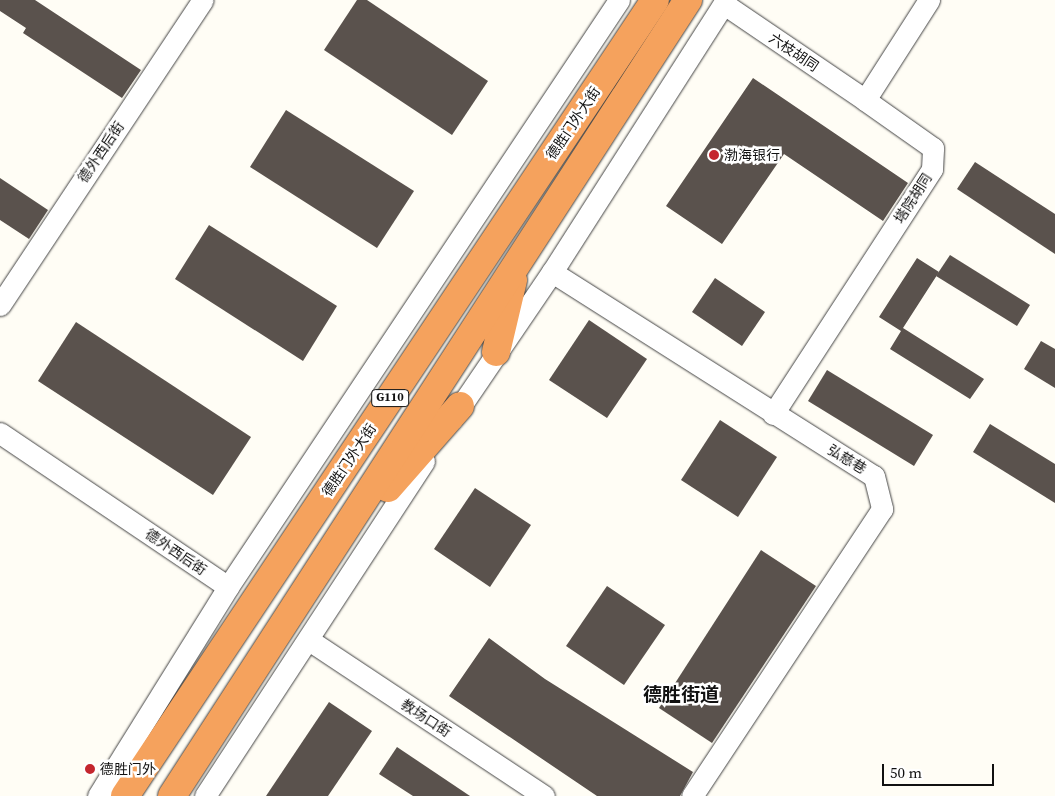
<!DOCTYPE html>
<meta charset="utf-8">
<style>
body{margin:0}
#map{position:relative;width:1055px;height:796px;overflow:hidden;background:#fffdf5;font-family:"Source Serif 4","Noto Sans SC",serif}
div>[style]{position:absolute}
.building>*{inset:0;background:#5a524d}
.roads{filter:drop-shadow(0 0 1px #444) drop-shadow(0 0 1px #444)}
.minor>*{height:21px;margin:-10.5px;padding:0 10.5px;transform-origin:10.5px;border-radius:10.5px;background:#fff}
.highway>*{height:28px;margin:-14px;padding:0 14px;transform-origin:14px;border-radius:14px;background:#f5a25d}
.dots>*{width:14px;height:14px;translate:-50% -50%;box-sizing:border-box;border:2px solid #fff;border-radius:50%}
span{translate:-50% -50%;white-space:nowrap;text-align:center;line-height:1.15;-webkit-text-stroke:5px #fff;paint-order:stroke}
.shield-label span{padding:1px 4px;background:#fff;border:1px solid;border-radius:4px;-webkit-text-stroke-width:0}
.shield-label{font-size:12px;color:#111;font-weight:700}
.street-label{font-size:14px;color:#111}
.poi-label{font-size:14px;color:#111}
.left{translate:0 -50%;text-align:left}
.district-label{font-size:19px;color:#111;font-weight:700}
.scale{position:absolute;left:882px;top:764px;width:112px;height:22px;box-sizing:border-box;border:2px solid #111;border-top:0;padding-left:6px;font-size:15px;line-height:18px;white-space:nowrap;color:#111;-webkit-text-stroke:4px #fff;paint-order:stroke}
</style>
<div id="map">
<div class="building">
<div style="clip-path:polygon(0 0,35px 0,141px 70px,122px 98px,23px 33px,26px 28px,0 11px)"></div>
<div style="clip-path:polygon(357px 0,367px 0,488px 81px,452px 135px,324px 50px)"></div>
<div style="clip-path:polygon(753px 78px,908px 183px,883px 221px,784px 154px,722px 244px,666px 206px)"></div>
<div style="clip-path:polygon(286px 110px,414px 191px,377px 248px,250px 167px)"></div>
<div style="clip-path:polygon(975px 162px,1055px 214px,1055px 254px,957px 189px)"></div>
<div style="clip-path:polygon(0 178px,48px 210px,29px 239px,0 220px)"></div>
<div style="clip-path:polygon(209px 225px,337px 306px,303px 361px,175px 279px)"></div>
<div style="clip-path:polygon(950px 255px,1030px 305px,1017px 326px,936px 276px)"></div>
<div style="clip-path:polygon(917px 258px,939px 272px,903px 328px,984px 379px,970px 399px,890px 349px,901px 331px,879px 317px)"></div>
<div style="clip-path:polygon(715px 278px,765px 312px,742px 346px,692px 312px)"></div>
<div style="clip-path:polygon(589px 320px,647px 359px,607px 418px,549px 380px)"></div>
<div style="clip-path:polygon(76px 322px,251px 437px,213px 495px,38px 381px)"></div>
<div style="clip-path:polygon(1041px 341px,1055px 349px,1055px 388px,1024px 369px)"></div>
<div style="clip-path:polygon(827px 370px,933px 435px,914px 466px,808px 401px)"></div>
<div style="clip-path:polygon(720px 420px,777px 457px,738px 517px,681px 480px)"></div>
<div style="clip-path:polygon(990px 424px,1055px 464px,1055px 503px,973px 452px)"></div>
<div style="clip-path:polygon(475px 488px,531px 525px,490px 587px,434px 549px)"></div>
<div style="clip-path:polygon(761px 550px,816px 586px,712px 743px,659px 708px)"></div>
<div style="clip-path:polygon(607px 586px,665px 625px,624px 685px,566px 646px)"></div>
<div style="clip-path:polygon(489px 638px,545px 679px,693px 772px,680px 796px,597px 796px,449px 696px)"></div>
<div style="clip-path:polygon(329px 702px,372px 731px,328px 796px,266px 796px)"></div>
<div style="clip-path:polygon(397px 747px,470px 796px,413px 796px,379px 774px)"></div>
</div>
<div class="roads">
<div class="minor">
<div style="left:724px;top:4px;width:171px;rotate:34.2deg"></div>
<div style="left:552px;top:272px;width:381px;rotate:32.4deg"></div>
<div style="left:874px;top:476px;width:34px;rotate:76deg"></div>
<div style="left:882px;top:509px;width:344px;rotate:123.5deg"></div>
<div style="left:0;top:305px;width:366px;rotate:-56.4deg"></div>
<div style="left:773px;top:414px;width:292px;rotate:-57deg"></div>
<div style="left:932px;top:169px;width:21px;rotate:-87deg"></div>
<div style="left:933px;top:148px;width:83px;rotate:-144.8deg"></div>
<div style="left:865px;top:100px;width:119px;rotate:-57.4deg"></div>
<div style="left:452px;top:419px;width:178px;rotate:-55.8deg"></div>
<div style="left:552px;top:272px;width:323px;rotate:-57.4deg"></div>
<div style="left:0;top:433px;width:275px;rotate:34deg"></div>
<div style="left:309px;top:640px;width:282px;rotate:33.6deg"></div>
<div style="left:98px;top:796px;width:246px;rotate:-58.1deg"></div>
<div style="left:228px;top:587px;width:705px;rotate:-56.33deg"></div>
<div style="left:205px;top:796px;width:400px;rotate:-56.8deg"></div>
</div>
<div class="highway">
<div style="left:496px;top:352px;width:74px;rotate:-76.7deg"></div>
<div style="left:388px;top:488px;width:109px;rotate:-48.7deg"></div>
<div style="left:125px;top:796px;width:956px;rotate:-56.34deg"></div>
<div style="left:172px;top:796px;width:949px;rotate:-57.05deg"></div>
</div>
</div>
<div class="dots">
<div style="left:714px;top:155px;background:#c4262e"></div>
<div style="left:90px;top:769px;background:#c4262e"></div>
</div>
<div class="shield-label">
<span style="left:390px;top:398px">G110</span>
</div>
<div class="street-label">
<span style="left:794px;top:52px;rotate:34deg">六枝胡同</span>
<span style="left:573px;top:123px;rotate:-56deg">德胜门外大街</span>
<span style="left:101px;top:152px;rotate:-56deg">德外西后街</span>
<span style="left:913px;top:198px;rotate:-57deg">塔院胡同</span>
<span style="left:847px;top:459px;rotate:31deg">弘慈巷</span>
<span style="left:349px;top:460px;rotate:-56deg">德胜门外大街</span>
<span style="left:176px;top:552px;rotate:34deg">德外西后街</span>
<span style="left:426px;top:718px;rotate:33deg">教场口街</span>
</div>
<div class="poi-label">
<span class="left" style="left:724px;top:155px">渤海银行</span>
<span class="left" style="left:100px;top:769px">德胜门外</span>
</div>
<div class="district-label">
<span style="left:681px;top:695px">德胜街道</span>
</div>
<div class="scale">50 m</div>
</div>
